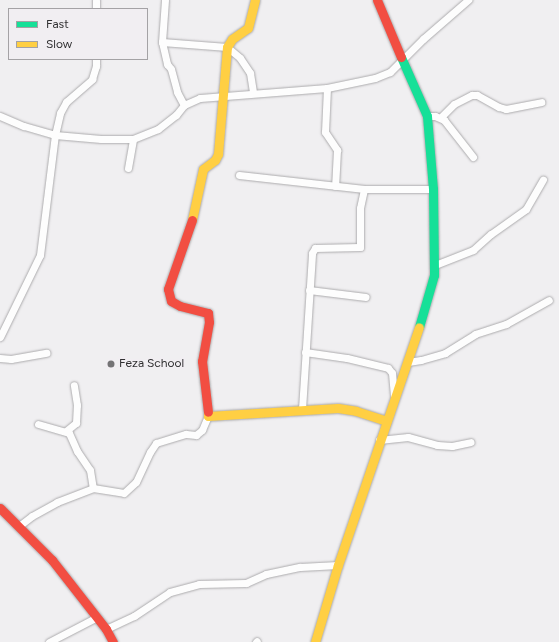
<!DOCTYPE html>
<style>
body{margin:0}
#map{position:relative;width:559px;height:642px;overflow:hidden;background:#f0eff1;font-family:Figtree,sans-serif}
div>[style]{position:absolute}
.roads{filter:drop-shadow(0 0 1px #acabad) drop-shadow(0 0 1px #acabad)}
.street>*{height:7px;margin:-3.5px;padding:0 3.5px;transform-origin:3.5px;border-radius:3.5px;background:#fdfdfd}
.fast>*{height:9px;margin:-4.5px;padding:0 4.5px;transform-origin:4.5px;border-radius:4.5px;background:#16e098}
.slow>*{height:9px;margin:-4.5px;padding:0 4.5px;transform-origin:4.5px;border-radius:4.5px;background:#ffcf43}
.jam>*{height:9px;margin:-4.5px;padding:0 4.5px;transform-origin:4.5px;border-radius:4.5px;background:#f24e42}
.dots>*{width:11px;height:11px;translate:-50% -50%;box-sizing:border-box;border:2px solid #f1eef2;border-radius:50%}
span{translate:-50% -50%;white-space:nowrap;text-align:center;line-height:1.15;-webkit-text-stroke:4px #f1eef2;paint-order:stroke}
.poi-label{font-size:12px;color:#313032}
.left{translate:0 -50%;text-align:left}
.legend{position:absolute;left:8px;top:8px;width:140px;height:52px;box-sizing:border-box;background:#f1eef2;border:1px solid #a4a2a5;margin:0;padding:5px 7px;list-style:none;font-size:12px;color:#313032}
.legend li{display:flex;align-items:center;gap:8px;height:20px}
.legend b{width:20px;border:1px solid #a4a2a5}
</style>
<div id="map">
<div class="roads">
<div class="street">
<div style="left:96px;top:0;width:9px;rotate:90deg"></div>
<div style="left:165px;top:0;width:42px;rotate:94.1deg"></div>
<div style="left:162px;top:42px;width:23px;rotate:77deg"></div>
<div style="left:167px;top:64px;width:6px;rotate:51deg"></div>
<div style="left:171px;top:69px;width:24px;rotate:75deg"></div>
<div style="left:177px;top:92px;width:15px;rotate:62deg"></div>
<div style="left:162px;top:42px;width:65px;rotate:4.4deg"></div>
<div style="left:227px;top:47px;width:17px;rotate:40deg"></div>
<div style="left:240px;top:58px;width:18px;rotate:56deg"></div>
<div style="left:250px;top:73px;width:20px;rotate:81deg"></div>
<div style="left:327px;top:88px;width:44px;rotate:92.6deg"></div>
<div style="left:325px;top:132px;width:22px;rotate:56deg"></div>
<div style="left:337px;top:150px;width:36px;rotate:93deg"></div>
<div style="left:0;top:116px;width:26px;rotate:23deg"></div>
<div style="left:24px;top:126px;width:32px;rotate:16deg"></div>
<div style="left:55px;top:135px;width:46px;rotate:5deg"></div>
<div style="left:101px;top:139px;width:32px"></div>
<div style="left:133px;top:139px;width:27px;rotate:-22deg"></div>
<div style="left:158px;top:129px;width:23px;rotate:-38deg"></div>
<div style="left:176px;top:115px;width:13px;rotate:-51deg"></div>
<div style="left:184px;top:105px;width:17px;rotate:-24deg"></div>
<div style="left:200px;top:98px;width:127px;rotate:-4.5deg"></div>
<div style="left:327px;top:88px;width:49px;rotate:-11.8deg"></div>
<div style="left:375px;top:78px;width:16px;rotate:-22deg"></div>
<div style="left:390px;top:72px;width:47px;rotate:-45deg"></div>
<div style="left:423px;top:39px;width:60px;rotate:-40.9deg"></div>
<div style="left:427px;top:116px;width:8px"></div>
<div style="left:435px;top:116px;width:10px;rotate:24deg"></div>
<div style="left:444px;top:120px;width:47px;rotate:51.9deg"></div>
<div style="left:441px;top:117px;width:18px;rotate:-45deg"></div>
<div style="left:454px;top:104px;width:20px;rotate:-27deg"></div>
<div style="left:472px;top:95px;width:5px"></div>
<div style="left:477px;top:95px;width:25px;rotate:29deg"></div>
<div style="left:499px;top:107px;width:7px;rotate:16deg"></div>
<div style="left:506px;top:109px;width:36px;rotate:-11deg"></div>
<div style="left:128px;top:168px;width:29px;rotate:-80deg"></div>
<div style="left:239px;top:175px;width:126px;rotate:6.4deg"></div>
<div style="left:364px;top:189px;width:69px"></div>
<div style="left:435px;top:265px;width:41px;rotate:-21.5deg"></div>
<div style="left:473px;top:250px;width:24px;rotate:-42deg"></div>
<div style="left:491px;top:234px;width:43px;rotate:-35.5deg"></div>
<div style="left:526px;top:209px;width:34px;rotate:-60deg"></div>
<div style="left:309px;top:290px;width:57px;rotate:7deg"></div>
<div style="left:0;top:337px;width:91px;rotate:-64deg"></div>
<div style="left:40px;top:255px;width:121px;rotate:-82.9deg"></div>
<div style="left:55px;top:135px;width:23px;rotate:-77deg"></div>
<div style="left:60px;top:113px;width:13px;rotate:-61deg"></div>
<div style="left:66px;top:102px;width:35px;rotate:-41deg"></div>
<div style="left:92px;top:79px;width:14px;rotate:-73deg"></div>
<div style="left:96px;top:66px;width:7px;rotate:-90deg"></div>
<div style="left:305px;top:352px;width:42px;rotate:8.1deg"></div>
<div style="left:347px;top:358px;width:42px;rotate:13.7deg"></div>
<div style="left:388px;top:368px;width:6px;rotate:51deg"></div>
<div style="left:392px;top:373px;width:23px;rotate:85deg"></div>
<div style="left:0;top:358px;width:11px;rotate:5deg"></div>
<div style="left:11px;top:359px;width:36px;rotate:-10deg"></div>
<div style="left:408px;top:362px;width:13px;rotate:-9deg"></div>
<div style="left:421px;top:360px;width:25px;rotate:-16deg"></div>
<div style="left:445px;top:353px;width:36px;rotate:-32deg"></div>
<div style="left:475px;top:334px;width:33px;rotate:-18deg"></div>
<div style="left:506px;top:324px;width:49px;rotate:-29.2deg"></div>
<div style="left:302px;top:409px;width:156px;rotate:-86.3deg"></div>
<div style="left:312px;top:253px;width:6px;rotate:-59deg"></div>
<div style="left:315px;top:248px;width:45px;rotate:-1.3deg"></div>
<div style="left:360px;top:247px;width:39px;rotate:-90deg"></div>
<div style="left:360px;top:208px;width:19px;rotate:-78deg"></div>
<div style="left:38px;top:424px;width:32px;rotate:16deg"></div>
<div style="left:69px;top:433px;width:20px;rotate:66deg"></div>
<div style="left:77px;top:451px;width:23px;rotate:56deg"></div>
<div style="left:90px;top:470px;width:18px;rotate:81deg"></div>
<div style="left:66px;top:431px;width:13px;rotate:-39deg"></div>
<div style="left:76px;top:423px;width:18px;rotate:-87deg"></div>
<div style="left:77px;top:405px;width:20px;rotate:-99deg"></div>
<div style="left:379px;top:440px;width:29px;rotate:-6deg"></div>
<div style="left:408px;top:437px;width:30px;rotate:15deg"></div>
<div style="left:437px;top:445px;width:15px;rotate:4deg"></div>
<div style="left:452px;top:446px;width:19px;rotate:-12deg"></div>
<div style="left:19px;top:526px;width:16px;rotate:-38deg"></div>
<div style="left:32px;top:516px;width:29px;rotate:-29deg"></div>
<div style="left:57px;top:502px;width:39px;rotate:-21deg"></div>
<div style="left:93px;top:488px;width:31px;rotate:9deg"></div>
<div style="left:124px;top:493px;width:16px;rotate:-43deg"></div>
<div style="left:136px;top:482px;width:33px;rotate:-65deg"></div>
<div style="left:150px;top:452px;width:11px;rotate:-56deg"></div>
<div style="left:156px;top:443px;width:31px;rotate:-17deg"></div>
<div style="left:186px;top:434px;width:10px;rotate:6deg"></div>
<div style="left:196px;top:435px;width:8px;rotate:-40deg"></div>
<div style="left:202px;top:430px;width:15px;rotate:-67deg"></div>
<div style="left:106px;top:629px;width:31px;rotate:-25deg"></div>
<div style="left:134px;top:616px;width:43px;rotate:-33.7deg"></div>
<div style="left:170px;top:592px;width:30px;rotate:-15deg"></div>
<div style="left:199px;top:584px;width:47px;rotate:-1.2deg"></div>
<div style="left:246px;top:583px;width:22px;rotate:-24deg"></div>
<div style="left:266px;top:574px;width:35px;rotate:-12deg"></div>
<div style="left:300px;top:567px;width:38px;rotate:-3deg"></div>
<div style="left:49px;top:642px;width:54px;rotate:-27.5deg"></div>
<div style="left:256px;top:642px;width:1px;rotate:-45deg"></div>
</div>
<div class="fast">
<div style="left:401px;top:57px;width:64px;rotate:66.2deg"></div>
<div style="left:427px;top:116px;width:73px;rotate:85.3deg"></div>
<div style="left:433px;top:189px;width:86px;rotate:89.3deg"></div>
<div style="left:434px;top:275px;width:54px;rotate:106.1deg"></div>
</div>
<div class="slow">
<div style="left:192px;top:220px;width:52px;rotate:-77.8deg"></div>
<div style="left:203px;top:169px;width:15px;rotate:-37deg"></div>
<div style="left:215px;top:160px;width:7px;rotate:-63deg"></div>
<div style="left:218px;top:154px;width:107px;rotate:-85.2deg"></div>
<div style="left:227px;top:47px;width:9px;rotate:-58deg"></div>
<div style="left:232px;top:39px;width:19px;rotate:-35deg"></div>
<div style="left:248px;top:28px;width:29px;rotate:-76deg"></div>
<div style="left:208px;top:412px;width:4px;rotate:90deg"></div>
<div style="left:208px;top:416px;width:130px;rotate:-3.5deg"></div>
<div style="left:338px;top:408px;width:18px;rotate:9deg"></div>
<div style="left:356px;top:411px;width:32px;rotate:18deg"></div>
<div style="left:315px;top:642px;width:80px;rotate:-73.4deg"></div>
<div style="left:338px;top:565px;width:251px;rotate:-71.2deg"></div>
</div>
<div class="jam">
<div style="left:377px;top:0;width:62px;rotate:67.2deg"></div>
<div style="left:192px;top:220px;width:73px;rotate:109.2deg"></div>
<div style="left:168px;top:289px;width:12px;rotate:76deg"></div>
<div style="left:171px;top:301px;width:10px;rotate:29deg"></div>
<div style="left:180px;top:306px;width:29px;rotate:14deg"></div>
<div style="left:208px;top:313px;width:9px;rotate:84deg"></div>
<div style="left:209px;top:322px;width:40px;rotate:100deg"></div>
<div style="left:202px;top:361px;width:51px;rotate:83.3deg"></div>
<div style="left:0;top:508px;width:74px;rotate:45deg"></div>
<div style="left:52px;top:560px;width:88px;rotate:52deg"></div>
<div style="left:106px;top:629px;width:15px;rotate:62deg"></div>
</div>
</div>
<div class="dots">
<div style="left:111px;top:364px;background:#747375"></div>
</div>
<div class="poi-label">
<span class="left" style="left:119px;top:364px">Feza School</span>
</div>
<ul class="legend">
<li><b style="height:5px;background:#16e098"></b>Fast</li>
<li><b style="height:5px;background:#ffcf43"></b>Slow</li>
</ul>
</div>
